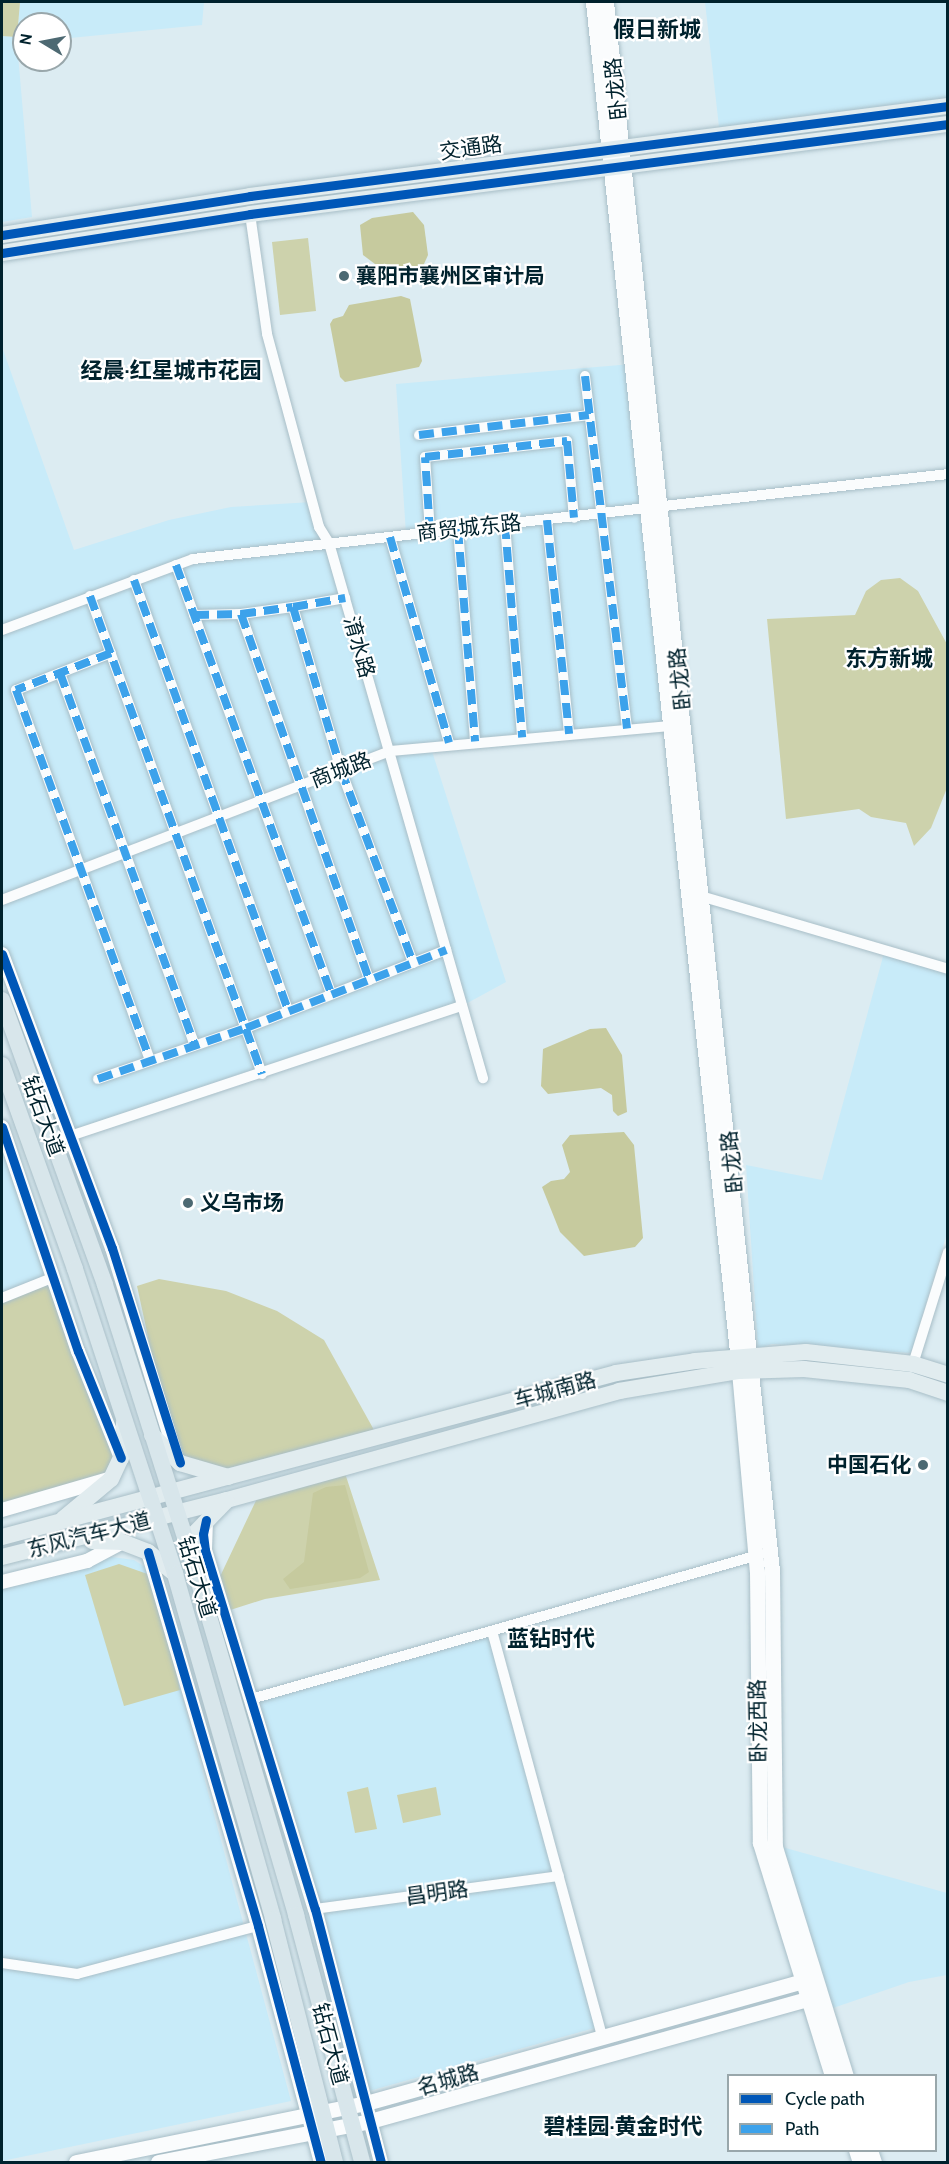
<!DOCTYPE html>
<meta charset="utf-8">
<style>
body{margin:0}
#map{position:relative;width:949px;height:2164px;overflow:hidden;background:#dcecf2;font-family:Cabin,"Noto Sans SC",sans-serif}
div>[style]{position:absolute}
.built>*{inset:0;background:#c8ebf9}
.green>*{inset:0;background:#cdd2ac}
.forest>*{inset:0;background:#c6ca9e}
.roads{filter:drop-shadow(0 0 2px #a8bec7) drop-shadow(0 0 2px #a8bec7)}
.minor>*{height:10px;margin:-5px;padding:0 5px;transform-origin:5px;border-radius:5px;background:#fafcfd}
.tertiary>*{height:14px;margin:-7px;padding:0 7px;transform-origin:7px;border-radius:7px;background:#fafcfd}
.secondary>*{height:15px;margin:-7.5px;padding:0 7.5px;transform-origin:7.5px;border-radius:7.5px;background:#fafcfd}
.primary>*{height:16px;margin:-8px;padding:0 8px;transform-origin:8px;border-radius:8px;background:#e1ecef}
.trunk>*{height:16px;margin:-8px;padding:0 8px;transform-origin:8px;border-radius:8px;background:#d8e6eb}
.quiet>*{height:8px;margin-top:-4px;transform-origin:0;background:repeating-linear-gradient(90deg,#3ca2eb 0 15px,transparent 0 23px)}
.cycleway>*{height:9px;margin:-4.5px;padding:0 4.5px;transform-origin:4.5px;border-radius:4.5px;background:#0057b8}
.dots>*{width:16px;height:16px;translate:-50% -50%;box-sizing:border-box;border:3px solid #fff;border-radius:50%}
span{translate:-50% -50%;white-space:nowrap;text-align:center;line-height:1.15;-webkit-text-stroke:4.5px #fff;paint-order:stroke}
.street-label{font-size:21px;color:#00222d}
.poi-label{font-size:21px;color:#00222d;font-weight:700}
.left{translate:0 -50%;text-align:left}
.right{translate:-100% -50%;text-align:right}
.neighbourhood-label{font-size:22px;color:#00222d;font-weight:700}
.frame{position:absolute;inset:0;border:3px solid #00222d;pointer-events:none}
.legend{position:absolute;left:727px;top:2074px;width:210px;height:78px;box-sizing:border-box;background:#fff;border:2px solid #99a7ab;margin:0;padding:8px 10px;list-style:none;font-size:18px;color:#00222d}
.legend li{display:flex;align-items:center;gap:12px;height:30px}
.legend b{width:30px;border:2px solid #99a7ab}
.north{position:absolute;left:12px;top:12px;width:60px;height:60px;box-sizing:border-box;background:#fff;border:2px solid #99a7ab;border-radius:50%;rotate:280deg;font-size:16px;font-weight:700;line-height:24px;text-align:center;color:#00222d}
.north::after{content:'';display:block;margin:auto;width:21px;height:27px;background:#4d6972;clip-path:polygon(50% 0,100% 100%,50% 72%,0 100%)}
</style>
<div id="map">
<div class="built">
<div style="clip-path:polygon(20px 2px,204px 2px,202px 25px,60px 39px,60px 24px,24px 24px,24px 42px,17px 43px,32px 217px,2px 222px,2px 36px,17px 37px)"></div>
<div style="clip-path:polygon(705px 2px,947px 2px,947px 106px,720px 136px)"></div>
<div style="clip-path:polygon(2px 347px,74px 550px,169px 520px,231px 507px,312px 502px,329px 543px,406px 534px,396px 384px,632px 364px,668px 726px,430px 745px,506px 982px,462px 1006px,71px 1139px,2px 953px)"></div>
<div style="clip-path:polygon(884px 953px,947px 974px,947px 1233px,911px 1353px,772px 1344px,758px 1349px,746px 1165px,822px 1180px)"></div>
<div style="clip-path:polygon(2px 1127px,52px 1278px,2px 1298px)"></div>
<div style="clip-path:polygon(112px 1557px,134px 1560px,148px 1569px,291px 2101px,2px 2161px,2px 1588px)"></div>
<div style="clip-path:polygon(489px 1637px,598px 2027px,369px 2091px,259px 1700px)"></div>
<div style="clip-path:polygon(782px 1847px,947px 1893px,947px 1975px,909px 1982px,833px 2008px)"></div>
</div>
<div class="green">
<div style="clip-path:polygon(2px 2px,20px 2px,17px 37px,2px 36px)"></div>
<div style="clip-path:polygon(308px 238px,316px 311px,280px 315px,272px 242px)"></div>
<div style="clip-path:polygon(900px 578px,918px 591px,948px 646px,947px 788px,931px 828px,914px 846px,906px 823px,871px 817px,859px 809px,786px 819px,767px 619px,855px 615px,866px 591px,881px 580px)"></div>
<div style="clip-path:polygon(52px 1278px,121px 1458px,111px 1479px,2px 1510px,2px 1298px)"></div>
<div style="clip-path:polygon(159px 1279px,226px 1291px,277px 1311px,324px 1340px,374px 1430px,210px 1473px,180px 1463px,170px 1439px,137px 1286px)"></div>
<div style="clip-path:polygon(343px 1467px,380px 1580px,265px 1599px,224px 1612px,216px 1585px,261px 1490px)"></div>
<div style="clip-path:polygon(119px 1564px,156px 1577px,180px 1690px,124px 1706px,85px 1575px)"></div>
<div style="clip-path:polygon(368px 1787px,377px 1829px,355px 1833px,347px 1792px)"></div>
<div style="clip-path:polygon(436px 1787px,441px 1815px,403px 1823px,397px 1795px)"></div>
</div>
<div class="forest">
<div style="clip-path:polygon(413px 212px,424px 225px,428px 255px,420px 273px,405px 280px,395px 279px,363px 255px,360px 225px,372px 218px)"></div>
<div style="clip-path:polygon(401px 296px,410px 299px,422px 361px,419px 367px,345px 382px,340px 377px,330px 324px,333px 319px,343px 316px,349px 305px)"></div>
<div style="clip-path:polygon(606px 1028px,622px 1055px,627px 1112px,618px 1116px,613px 1111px,612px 1095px,601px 1088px,548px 1094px,541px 1086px,543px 1049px,590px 1029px)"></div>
<div style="clip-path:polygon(624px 1132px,634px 1145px,643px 1238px,635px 1247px,584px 1256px,560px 1232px,542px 1187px,551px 1181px,564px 1179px,570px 1172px,562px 1145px,570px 1135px)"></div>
<div style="clip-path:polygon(345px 1485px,369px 1572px,360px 1578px,290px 1589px,283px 1579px,304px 1562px,313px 1493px,326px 1487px)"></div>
</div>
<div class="roads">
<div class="minor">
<div style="left:250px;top:214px;width:121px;rotate:81.9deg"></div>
<div style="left:267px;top:334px;width:200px;rotate:74.9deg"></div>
<div style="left:319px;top:527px;width:19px;rotate:58deg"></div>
<div style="left:329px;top:543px;width:557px;rotate:73.94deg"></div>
<div style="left:585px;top:376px;width:355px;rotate:83.2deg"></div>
<div style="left:419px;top:435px;width:171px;rotate:-6.7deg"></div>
<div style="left:547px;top:520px;width:215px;rotate:84.1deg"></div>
<div style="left:505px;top:524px;width:214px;rotate:85.4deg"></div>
<div style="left:458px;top:529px;width:213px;rotate:85.4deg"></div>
<div style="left:430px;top:532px;width:75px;rotate:-93.8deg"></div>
<div style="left:425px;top:457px;width:143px;rotate:-6.4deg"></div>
<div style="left:567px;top:441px;width:77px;rotate:84.8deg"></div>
<div style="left:390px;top:537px;width:214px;rotate:74deg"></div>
<div style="left:176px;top:565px;width:456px;rotate:70.1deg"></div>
<div style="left:134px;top:580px;width:458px;rotate:70.3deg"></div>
<div style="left:90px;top:596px;width:508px;rotate:70.21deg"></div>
<div style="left:293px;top:607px;width:53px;rotate:-9.8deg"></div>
<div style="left:241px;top:614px;width:52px;rotate:-7.7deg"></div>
<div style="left:293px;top:607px;width:170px;rotate:73.6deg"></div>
<div style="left:341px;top:770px;width:206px;rotate:69.5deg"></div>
<div style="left:194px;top:615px;width:47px;rotate:-1.2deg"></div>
<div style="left:241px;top:614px;width:388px;rotate:70.7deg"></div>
<div style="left:2px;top:630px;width:204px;rotate:-20.4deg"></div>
<div style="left:193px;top:559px;width:760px;rotate:-6.42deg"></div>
<div style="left:111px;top:653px;width:102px;rotate:158.7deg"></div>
<div style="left:16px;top:690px;width:394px;rotate:70.1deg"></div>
<div style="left:60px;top:673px;width:396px;rotate:70.1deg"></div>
<div style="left:704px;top:897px;width:254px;rotate:16.4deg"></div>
<div style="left:2px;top:900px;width:416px;rotate:-21deg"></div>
<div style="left:390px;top:751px;width:279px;rotate:-5.1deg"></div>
<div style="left:98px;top:1079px;width:157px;rotate:-19deg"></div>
<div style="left:246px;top:1028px;width:215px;rotate:-21.3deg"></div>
<div style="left:52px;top:1142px;width:432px;rotate:-18.4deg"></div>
<div style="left:2px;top:1298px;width:54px;rotate:-21.8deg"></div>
<div style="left:913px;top:1364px;width:117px;rotate:-72.6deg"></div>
<div style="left:492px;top:1631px;width:421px;rotate:74.8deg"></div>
<div style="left:251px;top:1699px;width:524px;rotate:-15.84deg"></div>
<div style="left:315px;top:1909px;width:246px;rotate:-7.7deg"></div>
<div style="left:2px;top:1963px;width:76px;rotate:8.3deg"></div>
<div style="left:77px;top:1974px;width:187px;rotate:-14.9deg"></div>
</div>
<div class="tertiary">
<div style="left:2px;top:954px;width:314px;rotate:69.5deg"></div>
<div style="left:112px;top:1248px;width:221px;rotate:72.9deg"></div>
<div style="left:2px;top:1127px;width:237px;rotate:71.3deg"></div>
<div style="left:78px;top:1351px;width:115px;rotate:68.1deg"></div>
<div style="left:2px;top:1510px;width:111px;rotate:-16.2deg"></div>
<div style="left:206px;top:1521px;width:29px;rotate:92deg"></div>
<div style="left:205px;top:1550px;width:375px;rotate:73deg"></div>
<div style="left:315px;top:1909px;width:261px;rotate:75.4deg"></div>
<div style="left:148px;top:1552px;width:390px;rotate:73.6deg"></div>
<div style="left:258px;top:1926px;width:244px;rotate:75.1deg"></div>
<div style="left:2px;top:1582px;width:88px;rotate:-13.9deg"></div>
<div style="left:87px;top:1561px;width:40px;rotate:-28deg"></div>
</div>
<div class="secondary">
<div style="left:593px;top:2px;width:1377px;rotate:83.91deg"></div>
<div style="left:739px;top:1371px;width:202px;rotate:84.9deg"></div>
<div style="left:757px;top:1572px;width:271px;rotate:89.4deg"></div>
<div style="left:760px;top:1843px;width:244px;rotate:72.8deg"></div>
<div style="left:606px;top:2px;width:1578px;rotate:83.96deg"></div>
<div style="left:772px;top:1571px;width:276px;rotate:89.4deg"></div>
<div style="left:775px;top:1847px;width:240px;rotate:72.8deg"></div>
<div style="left:856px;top:2150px;width:13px;rotate:72deg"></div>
<div style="left:870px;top:2150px;width:13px;rotate:72deg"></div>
<div style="left:76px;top:2162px;width:296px;rotate:-11.5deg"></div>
<div style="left:366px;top:2103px;width:464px;rotate:-15.6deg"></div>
<div style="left:158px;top:2162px;width:216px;rotate:-10.9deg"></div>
<div style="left:370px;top:2121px;width:465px;rotate:-15.6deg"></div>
</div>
<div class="primary">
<div style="left:2px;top:235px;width:251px;rotate:-8.9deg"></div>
<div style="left:250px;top:196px;width:704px;rotate:-7.35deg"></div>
<div style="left:2px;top:253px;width:251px;rotate:-8.9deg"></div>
<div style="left:250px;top:214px;width:704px;rotate:-7.35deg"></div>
<div style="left:152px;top:1435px;width:40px;rotate:45deg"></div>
<div style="left:180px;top:1463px;width:50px;rotate:16.3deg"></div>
<div style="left:63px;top:1519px;width:62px;rotate:-39.8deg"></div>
<div style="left:111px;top:1479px;width:23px;rotate:-65deg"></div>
<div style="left:121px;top:1458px;width:36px;rotate:-85deg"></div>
<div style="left:2px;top:1537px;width:636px;rotate:-14.95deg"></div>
<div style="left:616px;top:1373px;width:80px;rotate:-8.6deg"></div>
<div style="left:695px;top:1361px;width:111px;rotate:-4.6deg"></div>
<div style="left:806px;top:1352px;width:108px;rotate:6.4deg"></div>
<div style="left:913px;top:1364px;width:37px;rotate:17deg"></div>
<div style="left:92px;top:1541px;width:30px;rotate:2deg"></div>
<div style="left:122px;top:1542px;width:28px;rotate:21deg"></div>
<div style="left:148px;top:1552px;width:35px;rotate:39deg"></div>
<div style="left:2px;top:1557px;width:232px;rotate:-14.2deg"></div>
<div style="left:227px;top:1500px;width:407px;rotate:-15.5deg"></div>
<div style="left:619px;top:1391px;width:122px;rotate:-9.5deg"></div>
<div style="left:739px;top:1371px;width:65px;rotate:-1.8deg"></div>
<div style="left:804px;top:1369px;width:106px;rotate:6deg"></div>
<div style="left:909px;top:1380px;width:41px;rotate:18.4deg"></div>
<div style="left:193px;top:1561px;width:29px;rotate:-84deg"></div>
<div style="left:196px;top:1532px;width:43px;rotate:-45.9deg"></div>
</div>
<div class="trunk">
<div style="left:2px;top:1000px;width:303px;rotate:70.1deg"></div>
<div style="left:105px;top:1285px;width:291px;rotate:72.4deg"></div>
<div style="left:193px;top:1562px;width:368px;rotate:73.7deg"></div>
<div style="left:296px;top:1915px;width:256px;rotate:75deg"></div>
<div style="left:2px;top:1065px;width:217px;rotate:70.3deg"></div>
<div style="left:75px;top:1269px;width:321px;rotate:71.8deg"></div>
<div style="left:175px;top:1574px;width:359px;rotate:74.1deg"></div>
<div style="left:273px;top:1919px;width:251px;rotate:75.7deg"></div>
</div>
</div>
<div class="quiet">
<div style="left:585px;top:376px;width:355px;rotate:83.2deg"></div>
<div style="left:419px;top:435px;width:171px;rotate:-6.7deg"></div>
<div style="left:547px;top:520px;width:215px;rotate:84.1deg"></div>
<div style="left:505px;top:524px;width:214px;rotate:85.4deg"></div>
<div style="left:458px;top:529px;width:213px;rotate:85.4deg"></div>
<div style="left:430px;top:532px;width:75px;rotate:-93.8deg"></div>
<div style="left:425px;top:457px;width:143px;rotate:-6.4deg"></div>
<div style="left:567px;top:441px;width:77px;rotate:84.8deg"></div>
<div style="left:390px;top:537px;width:214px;rotate:74deg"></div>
<div style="left:176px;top:565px;width:456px;rotate:70.1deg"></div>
<div style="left:134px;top:580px;width:458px;rotate:70.3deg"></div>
<div style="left:90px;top:596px;width:508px;rotate:70.21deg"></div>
<div style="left:293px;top:607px;width:53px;rotate:-9.8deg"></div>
<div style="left:241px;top:614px;width:52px;rotate:-7.7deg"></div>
<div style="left:293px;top:607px;width:170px;rotate:73.6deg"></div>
<div style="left:341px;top:770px;width:206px;rotate:69.5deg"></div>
<div style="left:194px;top:615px;width:47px;rotate:-1.2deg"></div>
<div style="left:241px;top:614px;width:388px;rotate:70.7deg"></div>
<div style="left:111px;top:653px;width:102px;rotate:158.7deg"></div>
<div style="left:16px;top:690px;width:394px;rotate:70.1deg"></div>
<div style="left:60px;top:673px;width:396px;rotate:70.1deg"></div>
<div style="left:98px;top:1079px;width:157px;rotate:-19deg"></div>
<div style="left:246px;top:1028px;width:215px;rotate:-21.3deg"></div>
</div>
<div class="cycleway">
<div style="left:2px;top:235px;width:251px;rotate:-8.9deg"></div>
<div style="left:250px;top:196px;width:704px;rotate:-7.35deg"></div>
<div style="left:2px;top:253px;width:251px;rotate:-8.9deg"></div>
<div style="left:250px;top:214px;width:704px;rotate:-7.35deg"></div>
<div style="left:2px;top:954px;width:314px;rotate:69.5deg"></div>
<div style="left:112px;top:1248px;width:225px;rotate:72.4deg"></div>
<div style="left:2px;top:1127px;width:237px;rotate:71.3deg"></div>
<div style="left:78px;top:1351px;width:115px;rotate:68.1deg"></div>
<div style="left:206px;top:1520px;width:14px;rotate:102deg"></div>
<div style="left:203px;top:1534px;width:16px;rotate:83deg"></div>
<div style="left:205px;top:1550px;width:375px;rotate:73deg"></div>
<div style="left:315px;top:1909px;width:261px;rotate:75.4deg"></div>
<div style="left:148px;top:1552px;width:390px;rotate:73.6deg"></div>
<div style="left:258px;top:1926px;width:244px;rotate:75.1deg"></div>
</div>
<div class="dots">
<div style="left:344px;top:276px;background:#4d6972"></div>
<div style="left:188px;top:1203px;background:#4d6972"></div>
<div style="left:923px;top:1465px;background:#4d6972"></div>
</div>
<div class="street-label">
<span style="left:616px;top:89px;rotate:-96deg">卧龙路</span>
<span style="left:471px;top:148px;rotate:-8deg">交通路</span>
<span style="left:469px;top:528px;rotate:-6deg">商贸城东路</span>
<span style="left:359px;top:647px;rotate:74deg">淯水路</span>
<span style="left:680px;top:679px;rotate:-96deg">卧龙路</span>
<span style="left:341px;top:770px;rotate:-21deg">商城路</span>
<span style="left:43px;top:1116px;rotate:70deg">钻石大道</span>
<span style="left:732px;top:1162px;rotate:-96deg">卧龙路</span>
<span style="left:555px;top:1390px;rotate:-15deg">车城南路</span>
<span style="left:89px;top:1535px;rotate:-14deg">东风汽车大道</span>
<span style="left:197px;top:1577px;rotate:73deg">钻石大道</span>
<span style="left:758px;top:1721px;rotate:-91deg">卧龙西路</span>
<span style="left:437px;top:1893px;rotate:-8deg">昌明路</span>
<span style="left:330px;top:2044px;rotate:75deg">钻石大道</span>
<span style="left:448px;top:2080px;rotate:-16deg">名城路</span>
</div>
<div class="poi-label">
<span class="left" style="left:356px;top:276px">襄阳市襄州区审计局</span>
<span class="left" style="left:200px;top:1203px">义乌市场</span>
<span class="right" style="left:911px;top:1465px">中国石化</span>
</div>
<div class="neighbourhood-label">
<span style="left:657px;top:30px">假日新城</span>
<span style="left:171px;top:371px">经晨·红星城市花园</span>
<span style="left:889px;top:659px">东方新城</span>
<span style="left:551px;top:1639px">蓝钻时代</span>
<span style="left:623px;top:2127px">碧桂园·黄金时代</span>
</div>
<div class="frame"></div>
<ul class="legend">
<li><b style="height:8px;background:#0057b8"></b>Cycle path</li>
<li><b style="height:8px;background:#3ca2eb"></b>Path</li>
</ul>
<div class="north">N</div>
</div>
